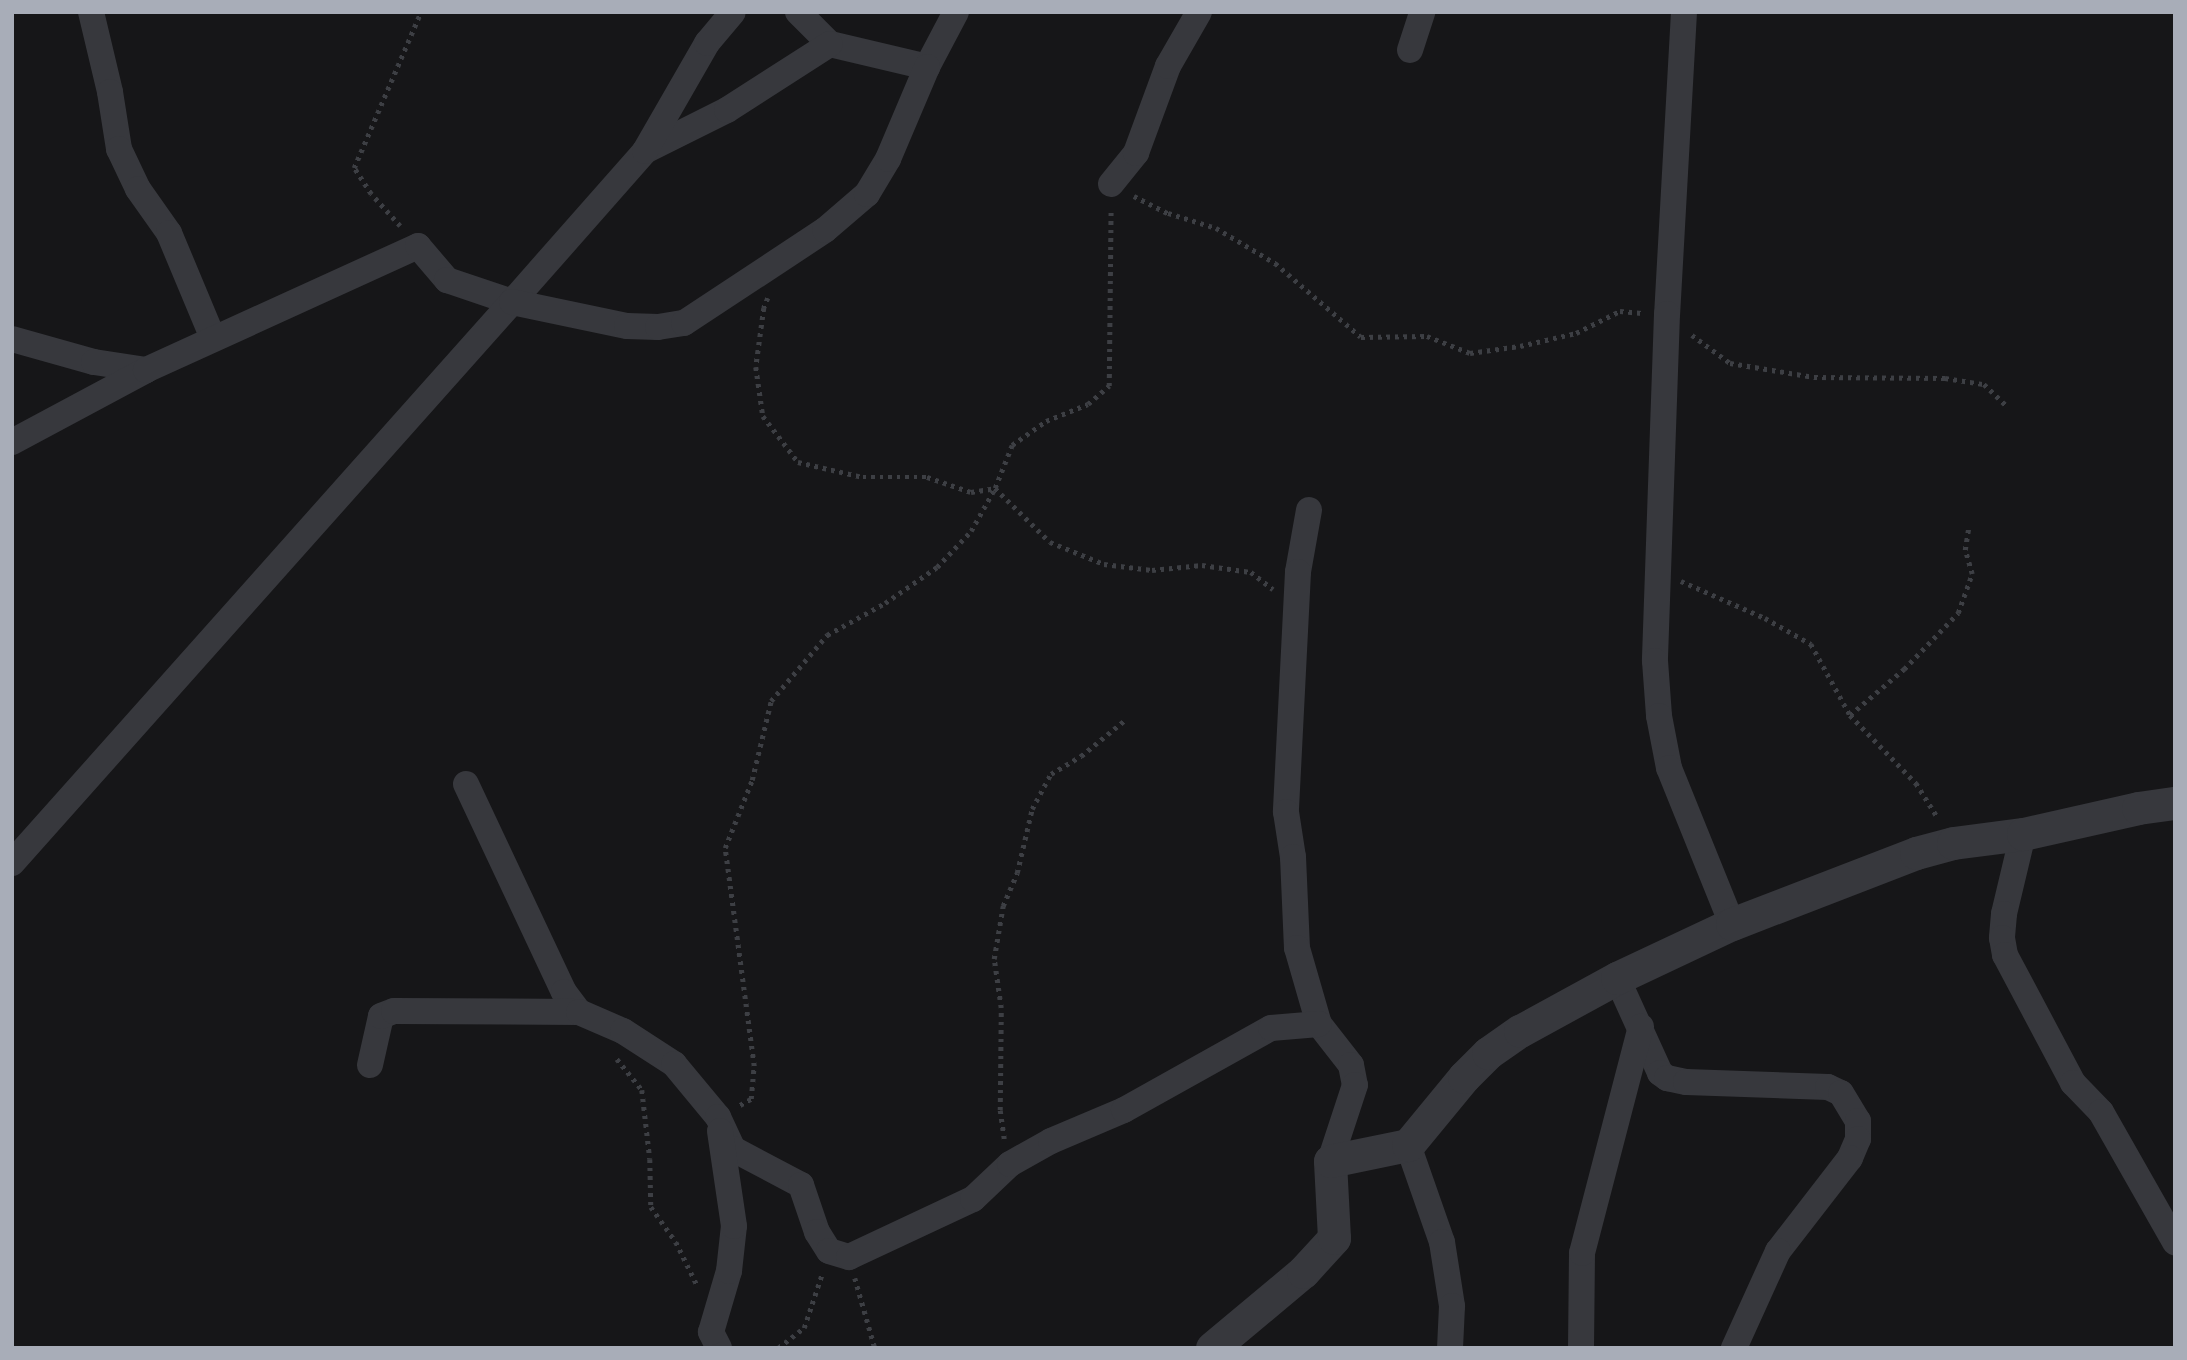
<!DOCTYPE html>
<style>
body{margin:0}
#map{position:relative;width:2187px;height:1360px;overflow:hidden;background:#161618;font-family:Inter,sans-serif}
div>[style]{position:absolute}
.path>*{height:4.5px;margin-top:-2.25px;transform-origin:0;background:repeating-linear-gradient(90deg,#3d3f44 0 3.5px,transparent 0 8.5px)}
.minor>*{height:26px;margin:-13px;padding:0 13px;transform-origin:13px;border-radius:13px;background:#37383d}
.tertiary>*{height:33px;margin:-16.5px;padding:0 16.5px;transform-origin:16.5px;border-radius:16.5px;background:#37383d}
span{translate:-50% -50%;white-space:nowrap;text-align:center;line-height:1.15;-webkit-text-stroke:5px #111113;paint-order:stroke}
.frame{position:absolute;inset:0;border:14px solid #a8adb8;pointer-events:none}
</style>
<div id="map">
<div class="path">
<div style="left:1134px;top:196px;width:38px;rotate:27deg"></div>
<div style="left:1168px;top:213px;width:50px;rotate:17.4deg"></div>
<div style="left:1216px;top:228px;width:69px;rotate:30.7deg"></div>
<div style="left:1275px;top:263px;width:113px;rotate:40.7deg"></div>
<div style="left:1361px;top:337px;width:66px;rotate:-0.9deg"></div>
<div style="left:1427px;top:336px;width:46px;rotate:21.6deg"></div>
<div style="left:1470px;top:353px;width:50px;rotate:-8deg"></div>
<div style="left:1520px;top:346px;width:57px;rotate:-13.1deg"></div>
<div style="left:1576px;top:333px;width:49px;rotate:-26.6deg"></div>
<div style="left:1620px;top:311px;width:22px;rotate:5deg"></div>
<div style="left:400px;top:226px;width:43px;rotate:-132.2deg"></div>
<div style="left:371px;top:194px;width:31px;rotate:-123deg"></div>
<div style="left:354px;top:168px;width:170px;rotate:-66.8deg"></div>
<div style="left:768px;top:298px;width:11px;rotate:112deg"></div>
<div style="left:764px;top:308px;width:60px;rotate:97.7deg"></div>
<div style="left:756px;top:367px;width:49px;rotate:81.9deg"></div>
<div style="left:763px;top:416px;width:58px;rotate:52.7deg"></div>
<div style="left:798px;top:462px;width:67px;rotate:13deg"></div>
<div style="left:863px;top:477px;width:64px"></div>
<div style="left:927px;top:477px;width:46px;rotate:18.8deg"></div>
<div style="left:971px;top:492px;width:24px;rotate:-9deg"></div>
<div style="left:995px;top:488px;width:77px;rotate:44.5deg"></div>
<div style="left:1050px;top:542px;width:58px;rotate:22.2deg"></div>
<div style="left:1104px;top:564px;width:48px;rotate:7.1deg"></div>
<div style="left:1152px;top:570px;width:50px;rotate:-5.7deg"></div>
<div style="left:1202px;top:565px;width:49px;rotate:8.1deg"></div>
<div style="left:1251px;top:572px;width:28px;rotate:38deg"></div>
<div style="left:1692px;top:335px;width:47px;rotate:36.4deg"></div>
<div style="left:1730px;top:363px;width:85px;rotate:9.5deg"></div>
<div style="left:1814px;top:377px;width:131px;rotate:0.4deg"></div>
<div style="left:1945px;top:378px;width:39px;rotate:9deg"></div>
<div style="left:1984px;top:384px;width:32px;rotate:44deg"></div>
<div style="left:1681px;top:581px;width:92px;rotate:23.8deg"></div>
<div style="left:1765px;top:618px;width:53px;rotate:29.5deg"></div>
<div style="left:1811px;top:644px;width:81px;rotate:61.2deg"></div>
<div style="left:1850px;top:715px;width:95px;rotate:45.9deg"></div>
<div style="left:1916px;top:783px;width:41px;rotate:57.8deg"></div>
<div style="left:1850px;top:715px;width:71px;rotate:-40.4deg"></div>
<div style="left:1904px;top:669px;width:78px;rotate:-46deg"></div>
<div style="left:1958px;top:613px;width:41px;rotate:-70.3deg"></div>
<div style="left:1972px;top:574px;width:25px;rotate:-106deg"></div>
<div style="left:1965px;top:550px;width:25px;rotate:-81deg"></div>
<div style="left:617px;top:1059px;width:40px;rotate:51deg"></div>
<div style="left:642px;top:1090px;width:69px;rotate:83.4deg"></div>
<div style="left:650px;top:1159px;width:48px;rotate:88.8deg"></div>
<div style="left:651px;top:1207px;width:43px;rotate:54.5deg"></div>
<div style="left:676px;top:1242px;width:50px;rotate:63.9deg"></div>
<div style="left:740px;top:1105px;width:13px;rotate:-29deg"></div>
<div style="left:751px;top:1099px;width:33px;rotate:-85deg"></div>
<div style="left:754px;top:1066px;width:220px;rotate:-97.6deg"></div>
<div style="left:725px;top:848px;width:73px;rotate:-68.3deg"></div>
<div style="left:752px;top:780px;width:81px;rotate:-76.5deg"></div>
<div style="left:771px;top:701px;width:87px;rotate:-49.7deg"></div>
<div style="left:827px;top:635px;width:66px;rotate:-28.9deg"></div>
<div style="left:885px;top:603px;width:63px;rotate:-34.7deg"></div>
<div style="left:937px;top:567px;width:50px;rotate:-46.6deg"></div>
<div style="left:971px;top:531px;width:49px;rotate:-60.8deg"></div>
<div style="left:995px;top:488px;width:46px;rotate:-68.4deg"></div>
<div style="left:1012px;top:445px;width:42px;rotate:-35.2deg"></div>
<div style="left:1046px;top:421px;width:45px;rotate:-22deg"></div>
<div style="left:1088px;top:404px;width:28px;rotate:-41deg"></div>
<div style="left:1109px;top:386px;width:177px;rotate:-89.4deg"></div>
<div style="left:1004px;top:1139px;width:29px;rotate:-98deg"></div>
<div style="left:1000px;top:1110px;width:102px;rotate:-89.4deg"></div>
<div style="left:1001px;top:1008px;width:49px;rotate:-98.1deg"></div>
<div style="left:994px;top:959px;width:54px;rotate:-80.4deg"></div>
<div style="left:1003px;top:906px;width:36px;rotate:-67deg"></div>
<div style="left:1017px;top:873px;width:66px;rotate:-76.8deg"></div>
<div style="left:1032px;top:809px;width:40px;rotate:-62deg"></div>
<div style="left:1051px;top:774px;width:35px;rotate:-31deg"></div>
<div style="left:1081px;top:756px;width:57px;rotate:-39.3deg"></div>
<div style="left:855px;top:1278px;width:73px;rotate:74.1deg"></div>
<div style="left:778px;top:1348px;width:33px;rotate:-38deg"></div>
<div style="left:804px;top:1328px;width:57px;rotate:-71.6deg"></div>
</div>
<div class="minor">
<div style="left:91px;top:12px;width:82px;rotate:76.6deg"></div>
<div style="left:110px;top:92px;width:58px;rotate:81deg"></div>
<div style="left:119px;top:149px;width:44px;rotate:64.6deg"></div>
<div style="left:138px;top:189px;width:54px;rotate:54.8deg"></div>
<div style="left:169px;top:233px;width:114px;rotate:67.3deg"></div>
<div style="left:798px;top:12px;width:45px;rotate:45deg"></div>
<div style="left:830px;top:44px;width:100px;rotate:13.3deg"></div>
<div style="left:927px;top:67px;width:62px;rotate:-62.2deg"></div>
<div style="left:1684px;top:12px;width:302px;rotate:93.2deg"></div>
<div style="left:1667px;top:314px;width:347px;rotate:92deg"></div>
<div style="left:1655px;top:661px;width:55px;rotate:85.8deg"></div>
<div style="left:1659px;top:716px;width:53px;rotate:79.1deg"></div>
<div style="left:1669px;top:768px;width:168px;rotate:68deg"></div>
<div style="left:1410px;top:50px;width:40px;rotate:-72deg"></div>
<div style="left:645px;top:151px;width:92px;rotate:-26.6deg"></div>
<div style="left:727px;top:110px;width:122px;rotate:-32.7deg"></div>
<div style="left:1111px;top:184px;width:40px;rotate:-51deg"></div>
<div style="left:1136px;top:153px;width:93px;rotate:-69.8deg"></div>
<div style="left:1168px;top:66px;width:62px;rotate:-60.1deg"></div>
<div style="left:12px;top:339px;width:85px;rotate:15.7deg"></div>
<div style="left:94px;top:362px;width:53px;rotate:8.7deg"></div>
<div style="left:12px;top:442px;width:152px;rotate:-28.2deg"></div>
<div style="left:146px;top:370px;width:299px;rotate:-24.5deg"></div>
<div style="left:418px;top:246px;width:45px;rotate:49.5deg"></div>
<div style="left:447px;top:280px;width:69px;rotate:18.7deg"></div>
<div style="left:512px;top:302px;width:201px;rotate:-48.6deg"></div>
<div style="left:645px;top:151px;width:125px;rotate:-60.1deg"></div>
<div style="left:707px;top:43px;width:40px;rotate:-50deg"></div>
<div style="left:1309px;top:510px;width:63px;rotate:100.1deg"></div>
<div style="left:1298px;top:572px;width:240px;rotate:92.9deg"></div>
<div style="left:1286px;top:812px;width:46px;rotate:81.2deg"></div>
<div style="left:1293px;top:857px;width:91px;rotate:87.5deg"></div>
<div style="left:1297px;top:948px;width:79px;rotate:73.9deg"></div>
<div style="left:1319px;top:1024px;width:52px;rotate:52deg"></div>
<div style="left:1351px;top:1065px;width:20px;rotate:79deg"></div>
<div style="left:1355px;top:1085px;width:80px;rotate:108.2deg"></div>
<div style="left:466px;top:784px;width:230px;rotate:64.8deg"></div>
<div style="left:564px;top:992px;width:25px;rotate:53deg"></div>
<div style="left:2023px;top:834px;width:82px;rotate:103.4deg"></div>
<div style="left:2004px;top:914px;width:24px;rotate:95deg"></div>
<div style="left:2002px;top:938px;width:17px;rotate:80deg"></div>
<div style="left:2005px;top:955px;width:145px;rotate:62deg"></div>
<div style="left:2073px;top:1083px;width:40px;rotate:46deg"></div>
<div style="left:2101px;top:1112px;width:150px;rotate:60.4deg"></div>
<div style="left:12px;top:863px;width:751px;rotate:-48.29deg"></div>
<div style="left:512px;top:302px;width:117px;rotate:11.8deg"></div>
<div style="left:627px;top:326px;width:31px;rotate:2deg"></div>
<div style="left:658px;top:327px;width:26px;rotate:-9deg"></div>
<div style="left:684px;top:323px;width:169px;rotate:-33.4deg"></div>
<div style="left:825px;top:230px;width:55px;rotate:-40.6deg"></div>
<div style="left:867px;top:194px;width:41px;rotate:-59deg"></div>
<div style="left:888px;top:159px;width:100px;rotate:-67deg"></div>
<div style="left:1617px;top:978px;width:104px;rotate:65.6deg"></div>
<div style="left:1660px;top:1073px;width:9px;rotate:36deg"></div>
<div style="left:1667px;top:1078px;width:19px;rotate:12deg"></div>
<div style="left:1686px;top:1082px;width:142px;rotate:2deg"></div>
<div style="left:1828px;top:1087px;width:14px;rotate:25deg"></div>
<div style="left:1841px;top:1093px;width:33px;rotate:59deg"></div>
<div style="left:1858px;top:1121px;width:18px;rotate:90deg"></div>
<div style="left:1858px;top:1139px;width:21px;rotate:113deg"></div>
<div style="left:1850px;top:1158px;width:118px;rotate:127.7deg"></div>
<div style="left:1778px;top:1251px;width:107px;rotate:114.4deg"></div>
<div style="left:370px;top:1065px;width:50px;rotate:-77.3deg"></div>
<div style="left:381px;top:1016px;width:14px;rotate:-21deg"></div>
<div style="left:394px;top:1011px;width:185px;rotate:0.3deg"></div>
<div style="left:579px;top:1012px;width:48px;rotate:23.4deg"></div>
<div style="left:623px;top:1031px;width:61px;rotate:32.9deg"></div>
<div style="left:674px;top:1064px;width:69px;rotate:50.3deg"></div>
<div style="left:718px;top:1117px;width:35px;rotate:65deg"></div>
<div style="left:733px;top:1149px;width:77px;rotate:27.9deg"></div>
<div style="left:801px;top:1185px;width:50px;rotate:71.2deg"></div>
<div style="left:817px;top:1232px;width:22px;rotate:58deg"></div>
<div style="left:829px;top:1251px;width:21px;rotate:17deg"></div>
<div style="left:849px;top:1257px;width:137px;rotate:-25.1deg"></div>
<div style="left:973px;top:1199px;width:51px;rotate:-43.4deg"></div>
<div style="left:1010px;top:1164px;width:47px;rotate:-29.3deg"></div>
<div style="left:1051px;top:1141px;width:79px;rotate:-23deg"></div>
<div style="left:1124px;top:1110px;width:168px;rotate:-29.2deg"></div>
<div style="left:1271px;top:1028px;width:48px;rotate:-4.8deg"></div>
<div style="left:1408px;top:1145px;width:103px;rotate:70.7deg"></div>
<div style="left:1442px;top:1242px;width:65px;rotate:81.1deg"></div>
<div style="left:1452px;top:1306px;width:42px;rotate:92.7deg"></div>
<div style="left:719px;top:1348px;width:18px;rotate:-117deg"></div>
<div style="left:711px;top:1332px;width:64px;rotate:-73.6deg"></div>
<div style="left:729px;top:1271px;width:45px;rotate:-83.7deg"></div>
<div style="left:734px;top:1226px;width:96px;rotate:-98.4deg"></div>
<div style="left:1581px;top:1348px;width:95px;rotate:-89.4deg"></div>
<div style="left:1582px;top:1253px;width:234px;rotate:-75.4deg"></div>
</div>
<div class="tertiary">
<div style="left:1212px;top:1348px;width:119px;rotate:-39.9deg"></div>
<div style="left:1303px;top:1272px;width:46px;rotate:-47.6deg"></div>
<div style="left:1334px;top:1238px;width:77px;rotate:-93deg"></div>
<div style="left:1330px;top:1161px;width:80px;rotate:-11.6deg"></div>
<div style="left:1408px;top:1145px;width:88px;rotate:-50.5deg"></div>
<div style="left:1464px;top:1077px;width:34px;rotate:-45deg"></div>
<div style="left:1488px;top:1053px;width:39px;rotate:-35deg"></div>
<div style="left:1520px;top:1031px;width:111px;rotate:-28.7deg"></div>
<div style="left:1617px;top:978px;width:127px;rotate:-25.2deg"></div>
<div style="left:1732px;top:924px;width:197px;rotate:-21.1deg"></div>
<div style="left:1916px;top:853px;width:38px;rotate:-15deg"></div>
<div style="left:1953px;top:843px;width:71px;rotate:-7.3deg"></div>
<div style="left:2023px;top:834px;width:118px;rotate:-12.7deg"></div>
<div style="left:2138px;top:808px;width:37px;rotate:-8deg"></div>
</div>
<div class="frame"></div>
</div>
